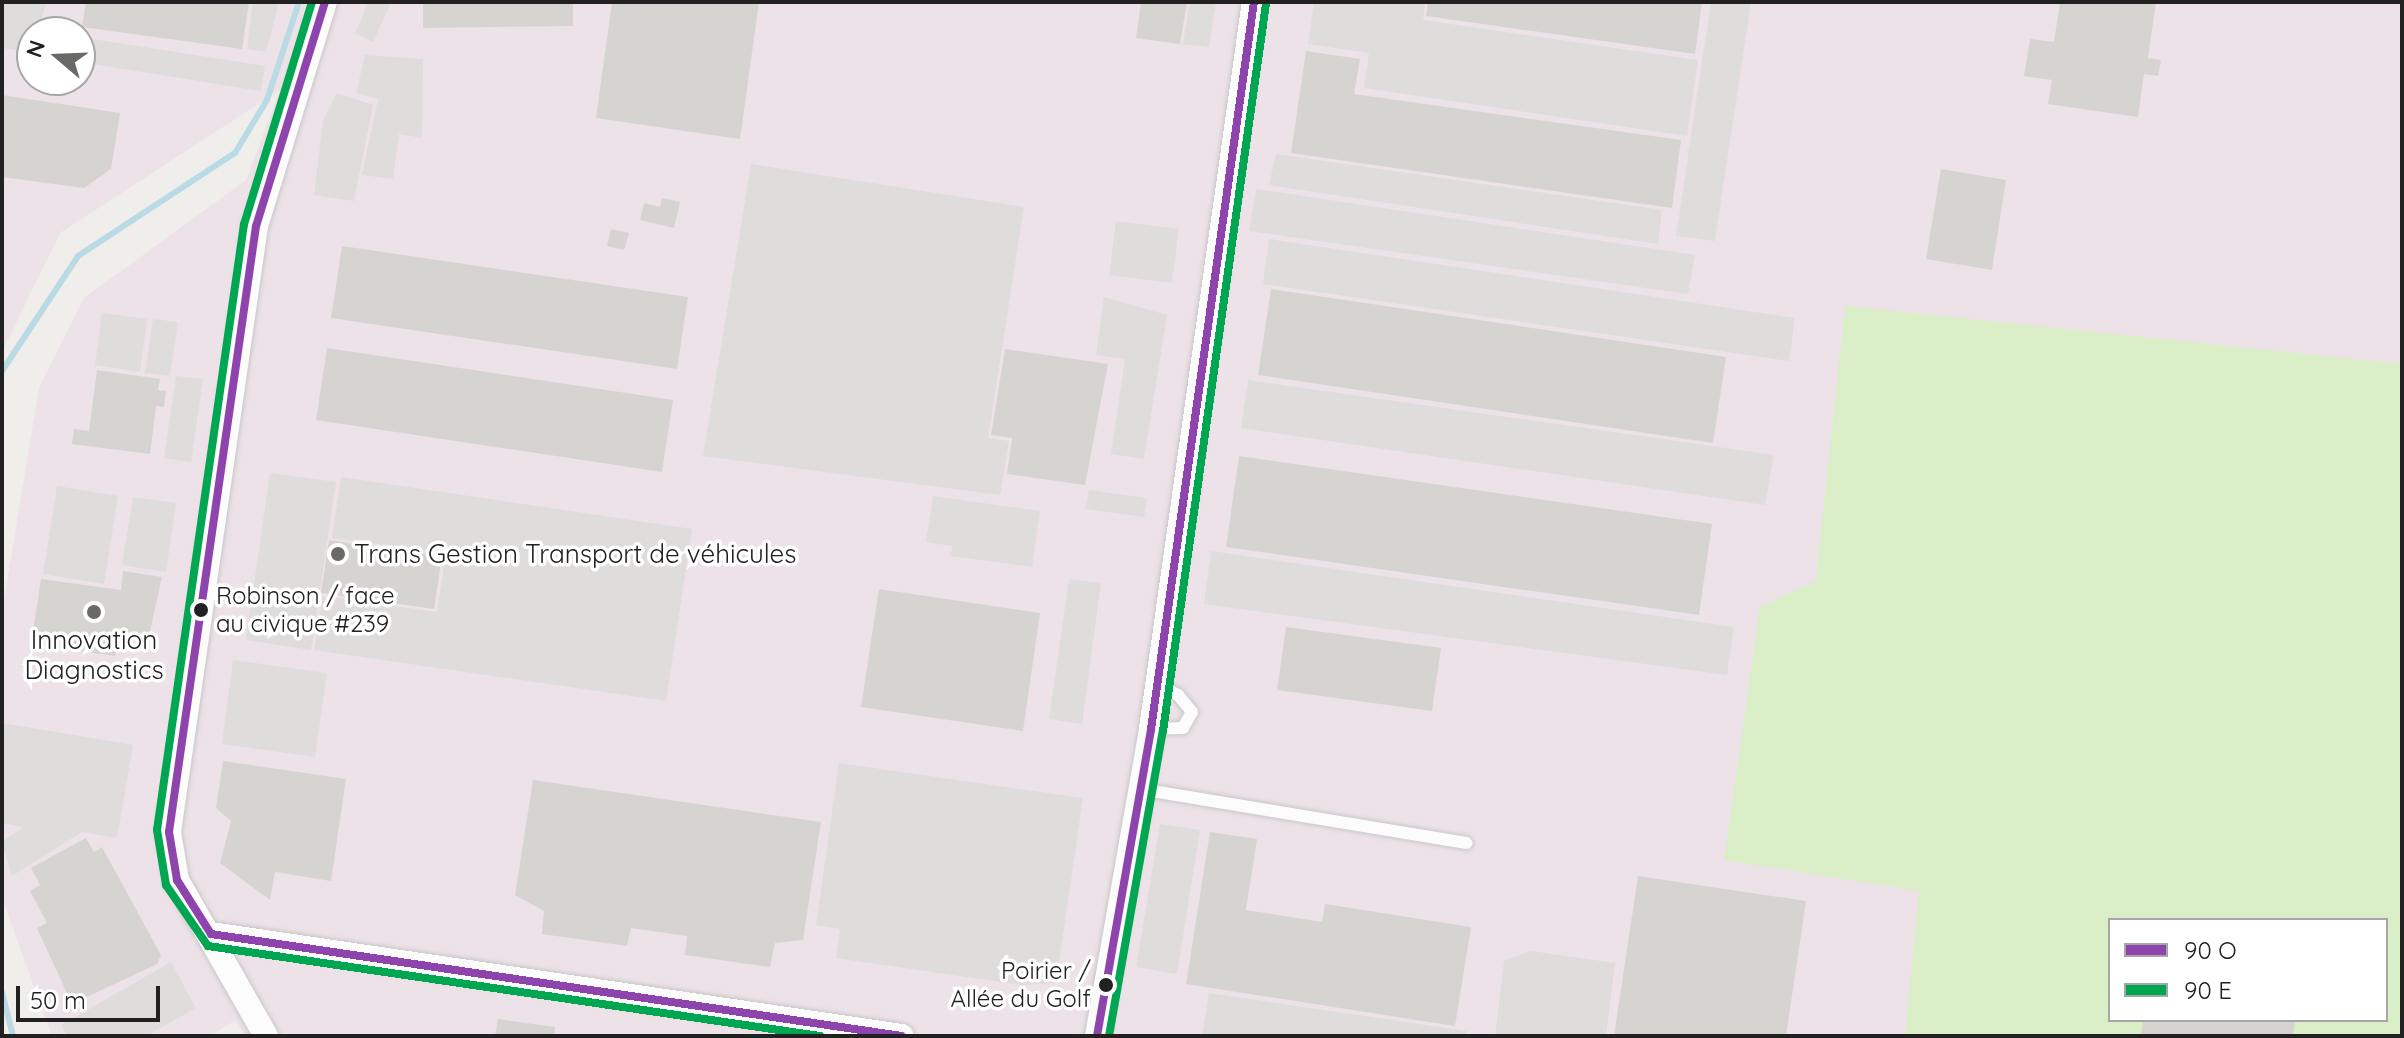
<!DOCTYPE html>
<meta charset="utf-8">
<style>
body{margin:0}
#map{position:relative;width:2404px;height:1038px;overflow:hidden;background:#efeeea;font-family:Quicksand,sans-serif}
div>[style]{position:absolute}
.industrial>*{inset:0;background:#ede2e8}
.grass>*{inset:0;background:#daefc7}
.parking>*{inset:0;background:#dedddb}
.stream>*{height:6px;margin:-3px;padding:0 3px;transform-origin:3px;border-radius:3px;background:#badae6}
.building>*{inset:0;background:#d6d4d1}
.roads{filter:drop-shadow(0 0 2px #c8c8c6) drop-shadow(0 0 2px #c8c8c6)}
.service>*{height:12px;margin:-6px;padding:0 6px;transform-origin:6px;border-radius:6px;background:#fdfcfc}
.minor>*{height:24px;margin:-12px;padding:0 12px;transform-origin:12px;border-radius:12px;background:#fdfcfc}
.bus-1>*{height:8px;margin:-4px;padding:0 4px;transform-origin:4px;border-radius:4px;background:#8e44ad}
.bus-2>*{height:8px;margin:-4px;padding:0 4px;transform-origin:4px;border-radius:4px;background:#00a651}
.dots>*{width:22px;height:22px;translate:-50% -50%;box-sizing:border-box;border:4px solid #fff;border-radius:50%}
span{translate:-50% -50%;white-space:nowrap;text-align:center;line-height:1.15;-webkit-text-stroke:7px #fff;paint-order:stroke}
.bus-label{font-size:24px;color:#212121}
.left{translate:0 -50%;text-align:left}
.right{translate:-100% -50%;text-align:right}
.poi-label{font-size:26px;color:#212121}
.frame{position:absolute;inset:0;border:4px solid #212121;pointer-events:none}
.legend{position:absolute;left:2108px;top:918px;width:280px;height:104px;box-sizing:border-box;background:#fff;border:2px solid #a6a6a6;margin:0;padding:10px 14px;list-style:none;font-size:24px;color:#212121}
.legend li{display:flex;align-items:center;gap:16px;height:40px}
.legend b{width:40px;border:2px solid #a6a6a6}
.north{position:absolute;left:16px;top:16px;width:80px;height:80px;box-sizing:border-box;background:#fff;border:2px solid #a6a6a6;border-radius:50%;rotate:289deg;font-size:22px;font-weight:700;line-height:32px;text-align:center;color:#212121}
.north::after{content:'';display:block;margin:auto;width:28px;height:36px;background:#696967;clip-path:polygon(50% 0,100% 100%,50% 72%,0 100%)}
.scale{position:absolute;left:16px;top:986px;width:144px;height:36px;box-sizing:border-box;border:4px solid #212121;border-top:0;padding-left:10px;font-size:24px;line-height:28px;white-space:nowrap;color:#212121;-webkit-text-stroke:6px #fff;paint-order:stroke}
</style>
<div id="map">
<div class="industrial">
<div style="clip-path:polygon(evenodd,2px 2px,2402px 2px,2402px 1036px,245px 1036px,236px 1020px,210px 1036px,52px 1036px,2px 898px,2px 612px,39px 388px,84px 298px,246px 180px,280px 90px,60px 233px,2px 352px,2px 2px,32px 32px,80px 32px,80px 80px,32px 80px,32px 32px,2px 2px,2110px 920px,2386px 920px,2386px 1020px,2110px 1020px,2110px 920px)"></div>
</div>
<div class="grass">
<div style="clip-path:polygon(evenodd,1845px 306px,2402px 364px,2402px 1036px,1905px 1036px,1919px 891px,1724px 860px,1760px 607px,1816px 581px,1845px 306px,2110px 920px,2386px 920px,2386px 1020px,2110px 1020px,2110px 920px)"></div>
</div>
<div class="parking">
<div style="clip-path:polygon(2px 2px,46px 2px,32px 52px,2px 48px)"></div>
<div style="clip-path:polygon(253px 2px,279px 2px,266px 52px,247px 49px)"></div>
<div style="clip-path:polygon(368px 2px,391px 2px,373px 42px,355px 34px)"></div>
<div style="clip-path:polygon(1190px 2px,1216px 2px,1209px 47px,1183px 44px)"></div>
<div style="clip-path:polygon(1314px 2px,1425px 2px,1423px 20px,1698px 60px,1687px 136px,1364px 88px,1369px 53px,1308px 44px)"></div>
<div style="clip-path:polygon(1711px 2px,1751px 2px,1715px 241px,1676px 236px)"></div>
<div style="clip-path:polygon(80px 37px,265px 66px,261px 91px,80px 62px)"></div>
<div style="clip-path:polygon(365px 55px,423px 59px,422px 138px,399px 134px,393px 179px,362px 175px,378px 99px,356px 93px)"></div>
<div style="clip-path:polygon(337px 93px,373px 105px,354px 201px,314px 195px,323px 121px)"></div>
<div style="clip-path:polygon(1276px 154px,1662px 210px,1658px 244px,1269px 185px)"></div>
<div style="clip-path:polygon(751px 164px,1024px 207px,988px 438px,1009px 441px,1000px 495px,703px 456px)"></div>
<div style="clip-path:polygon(1256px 189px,1695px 255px,1688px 294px,1249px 231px)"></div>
<div style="clip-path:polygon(1116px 221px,1179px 229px,1172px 283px,1109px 275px)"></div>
<div style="clip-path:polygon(1269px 239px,1795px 318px,1789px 361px,1263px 284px)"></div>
<div style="clip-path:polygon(1104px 297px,1167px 315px,1144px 459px,1111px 454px,1125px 359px,1096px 355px)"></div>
<div style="clip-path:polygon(102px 313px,147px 319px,140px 372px,95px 365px)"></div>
<div style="clip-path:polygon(153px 319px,178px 322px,170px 376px,145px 373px)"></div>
<div style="clip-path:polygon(176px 376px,203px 379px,191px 462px,164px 458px)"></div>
<div style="clip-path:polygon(1248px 380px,1774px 455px,1765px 505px,1241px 428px)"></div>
<div style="clip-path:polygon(270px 473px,336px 482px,311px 650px,246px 640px)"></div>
<div style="clip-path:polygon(341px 477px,692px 529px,666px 701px,314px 650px,323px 596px,437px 612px,446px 553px,332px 538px)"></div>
<div style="clip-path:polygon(57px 486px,118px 496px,104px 584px,43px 574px)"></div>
<div style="clip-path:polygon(1089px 490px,1147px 498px,1144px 517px,1085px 509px)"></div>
<div style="clip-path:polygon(933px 496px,1040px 511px,1032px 567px,951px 556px,952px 546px,926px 542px)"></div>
<div style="clip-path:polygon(133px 497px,176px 503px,166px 572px,122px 565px)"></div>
<div style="clip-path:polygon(1211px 551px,1734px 627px,1727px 675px,1204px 604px)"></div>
<div style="clip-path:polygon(1069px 579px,1101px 583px,1082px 724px,1049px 719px)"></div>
<div style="clip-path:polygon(233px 660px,327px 673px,315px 757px,222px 744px)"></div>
<div style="clip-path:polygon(2px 723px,133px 745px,117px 838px,82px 832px,12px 876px,2px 842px,24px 827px,2px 823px)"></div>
<div style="clip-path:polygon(839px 763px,1083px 798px,1056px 983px,1022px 985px,836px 958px,840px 929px,816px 925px)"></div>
<div style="clip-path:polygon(1160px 824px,1200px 830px,1177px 974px,1136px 967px)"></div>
<div style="clip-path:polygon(1531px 951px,1615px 963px,1606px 1036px,1495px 1036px,1504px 961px)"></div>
<div style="clip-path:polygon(171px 962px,196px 1008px,146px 1036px,67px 1036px,61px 1025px)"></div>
<div style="clip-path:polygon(1209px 993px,1466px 1031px,1465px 1036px,1202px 1036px)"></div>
</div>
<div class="stream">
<div style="left:2px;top:371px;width:138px;rotate:-56.5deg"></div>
<div style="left:78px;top:256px;width:188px;rotate:-33.3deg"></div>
<div style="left:235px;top:153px;width:62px;rotate:-58.9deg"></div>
<div style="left:267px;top:100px;width:103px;rotate:-71.9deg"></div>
<div style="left:2px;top:992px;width:45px;rotate:76deg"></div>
</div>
<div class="building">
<div style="clip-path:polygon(86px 2px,249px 2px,242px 49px,82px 27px)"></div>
<div style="clip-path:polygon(423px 2px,573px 2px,573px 26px,423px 28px)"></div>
<div style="clip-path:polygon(612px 2px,759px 2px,740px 139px,596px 118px)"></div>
<div style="clip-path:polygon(1141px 2px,1187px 2px,1180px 44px,1136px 38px)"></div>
<div style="clip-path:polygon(1428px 2px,1702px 2px,1695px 54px,1426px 16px)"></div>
<div style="clip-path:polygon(2060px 2px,2156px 2px,2148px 58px,2161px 60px,2158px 76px,2144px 74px,2138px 117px,2048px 104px,2052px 80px,2024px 76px,2030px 39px,2054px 42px)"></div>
<div style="clip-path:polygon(1306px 51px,1360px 59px,1354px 94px,1681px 140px,1672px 208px,1291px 153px)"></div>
<div style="clip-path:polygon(2px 95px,120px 113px,111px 169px,84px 188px,2px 177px)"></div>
<div style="clip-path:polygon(1941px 169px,2006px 180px,1992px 270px,1926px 259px)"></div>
<div style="clip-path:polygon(662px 198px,680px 202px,674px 228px,640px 220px,644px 203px,660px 207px)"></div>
<div style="clip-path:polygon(611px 229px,629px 233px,624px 250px,607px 246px)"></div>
<div style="clip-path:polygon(342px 246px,688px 297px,677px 369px,331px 318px)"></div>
<div style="clip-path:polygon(1271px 289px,1726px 357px,1713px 443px,1258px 375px)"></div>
<div style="clip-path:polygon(327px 348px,673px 400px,662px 472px,316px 420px)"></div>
<div style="clip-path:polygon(1005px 349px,1108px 364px,1085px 485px,1007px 474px,1012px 438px,991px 435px)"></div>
<div style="clip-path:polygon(97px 370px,160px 379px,158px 390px,166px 391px,164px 407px,156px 406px,150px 454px,72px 444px,74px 429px,89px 431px)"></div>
<div style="clip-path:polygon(1239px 456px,1712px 524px,1699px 615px,1226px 547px)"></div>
<div style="clip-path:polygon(329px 540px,442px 556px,434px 609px,321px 593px)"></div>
<div style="clip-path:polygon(123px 571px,162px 577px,149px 636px,119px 631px,115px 656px,31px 644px,41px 579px,121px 590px)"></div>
<div style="clip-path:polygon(879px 589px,1040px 613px,1023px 731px,861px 707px)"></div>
<div style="clip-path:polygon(1286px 627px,1441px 648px,1432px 711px,1277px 690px)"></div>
<div style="clip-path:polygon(223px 761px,346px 779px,331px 881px,275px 872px,270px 900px,220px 863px,231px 821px,216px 808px)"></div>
<div style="clip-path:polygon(533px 780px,821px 822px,803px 940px,775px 943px,770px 967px,685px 955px,687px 936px,631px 928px,627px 946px,542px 934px,544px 911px,515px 895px)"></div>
<div style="clip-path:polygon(1210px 832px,1257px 839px,1246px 910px,1322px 922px,1325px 904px,1471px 927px,1455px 1026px,1186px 984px)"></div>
<div style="clip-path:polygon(86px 838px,94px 852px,102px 847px,161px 955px,157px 964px,72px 1004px,37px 928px,47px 923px,30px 891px,40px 885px,31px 868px)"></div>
<div style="clip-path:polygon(1638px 876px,1806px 901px,1786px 1036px,1614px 1036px)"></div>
<div style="clip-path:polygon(498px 1019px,555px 1027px,554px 1036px,495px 1036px)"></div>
<div style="clip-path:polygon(2143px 1020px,2295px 1020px,2293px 1036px,2141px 1036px)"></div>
</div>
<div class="roads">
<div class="service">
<div style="left:1151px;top:729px;width:32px;rotate:-2deg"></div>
<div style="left:1183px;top:728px;width:18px;rotate:-61deg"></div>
<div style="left:1192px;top:712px;width:22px;rotate:-129deg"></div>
<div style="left:1178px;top:695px;width:26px;rotate:-155deg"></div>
<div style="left:1140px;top:789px;width:331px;rotate:9.4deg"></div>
</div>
<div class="minor">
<div style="left:211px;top:934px;width:698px;rotate:8.4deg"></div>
<div style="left:266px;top:1036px;width:180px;rotate:-119.7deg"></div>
<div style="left:177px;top:880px;width:49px;rotate:-99.5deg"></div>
<div style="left:169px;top:832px;width:612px;rotate:-81.83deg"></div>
<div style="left:256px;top:226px;width:234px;rotate:-72.9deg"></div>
<div style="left:1097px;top:1036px;width:312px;rotate:-80deg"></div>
<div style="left:1151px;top:729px;width:734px;rotate:-81.94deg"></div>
</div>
</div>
<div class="bus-1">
<div style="left:325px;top:2px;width:234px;rotate:107.1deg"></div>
<div style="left:256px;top:226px;width:612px;rotate:98.17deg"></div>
<div style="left:169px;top:832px;width:49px;rotate:80.5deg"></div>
<div style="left:177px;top:880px;width:64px;rotate:57.8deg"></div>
<div style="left:211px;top:934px;width:698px;rotate:8.4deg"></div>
<div style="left:1097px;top:1036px;width:312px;rotate:-80deg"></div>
<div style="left:1151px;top:729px;width:734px;rotate:-81.94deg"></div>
</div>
<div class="bus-2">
<div style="left:312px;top:2px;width:232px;rotate:107deg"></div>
<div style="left:244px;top:224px;width:612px;rotate:98.17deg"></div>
<div style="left:157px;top:830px;width:56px;rotate:80.7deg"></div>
<div style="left:166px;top:885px;width:74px;rotate:55.5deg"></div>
<div style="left:208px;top:946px;width:619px;rotate:8.37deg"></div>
<div style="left:1109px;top:1036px;width:310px;rotate:-80deg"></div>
<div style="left:1163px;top:731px;width:734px;rotate:-81.94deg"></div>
</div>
<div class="dots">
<div style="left:338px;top:554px;background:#696967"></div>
<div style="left:201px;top:610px;background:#212121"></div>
<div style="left:94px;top:612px;background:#696967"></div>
<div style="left:1106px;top:985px;background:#212121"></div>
</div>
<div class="bus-label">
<span class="left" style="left:216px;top:610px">Robinson / face<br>au civique #239</span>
<span class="right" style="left:1091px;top:985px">Poirier /<br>Allée du Golf</span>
</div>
<div class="poi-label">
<span class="left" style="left:354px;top:554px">Trans Gestion Transport de véhicules</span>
<span style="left:94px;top:655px">Innovation<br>Diagnostics</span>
</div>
<div class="frame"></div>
<ul class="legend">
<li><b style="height:10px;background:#8e44ad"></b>90 O</li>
<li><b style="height:10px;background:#00a651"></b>90 E</li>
</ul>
<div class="north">N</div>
<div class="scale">50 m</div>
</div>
